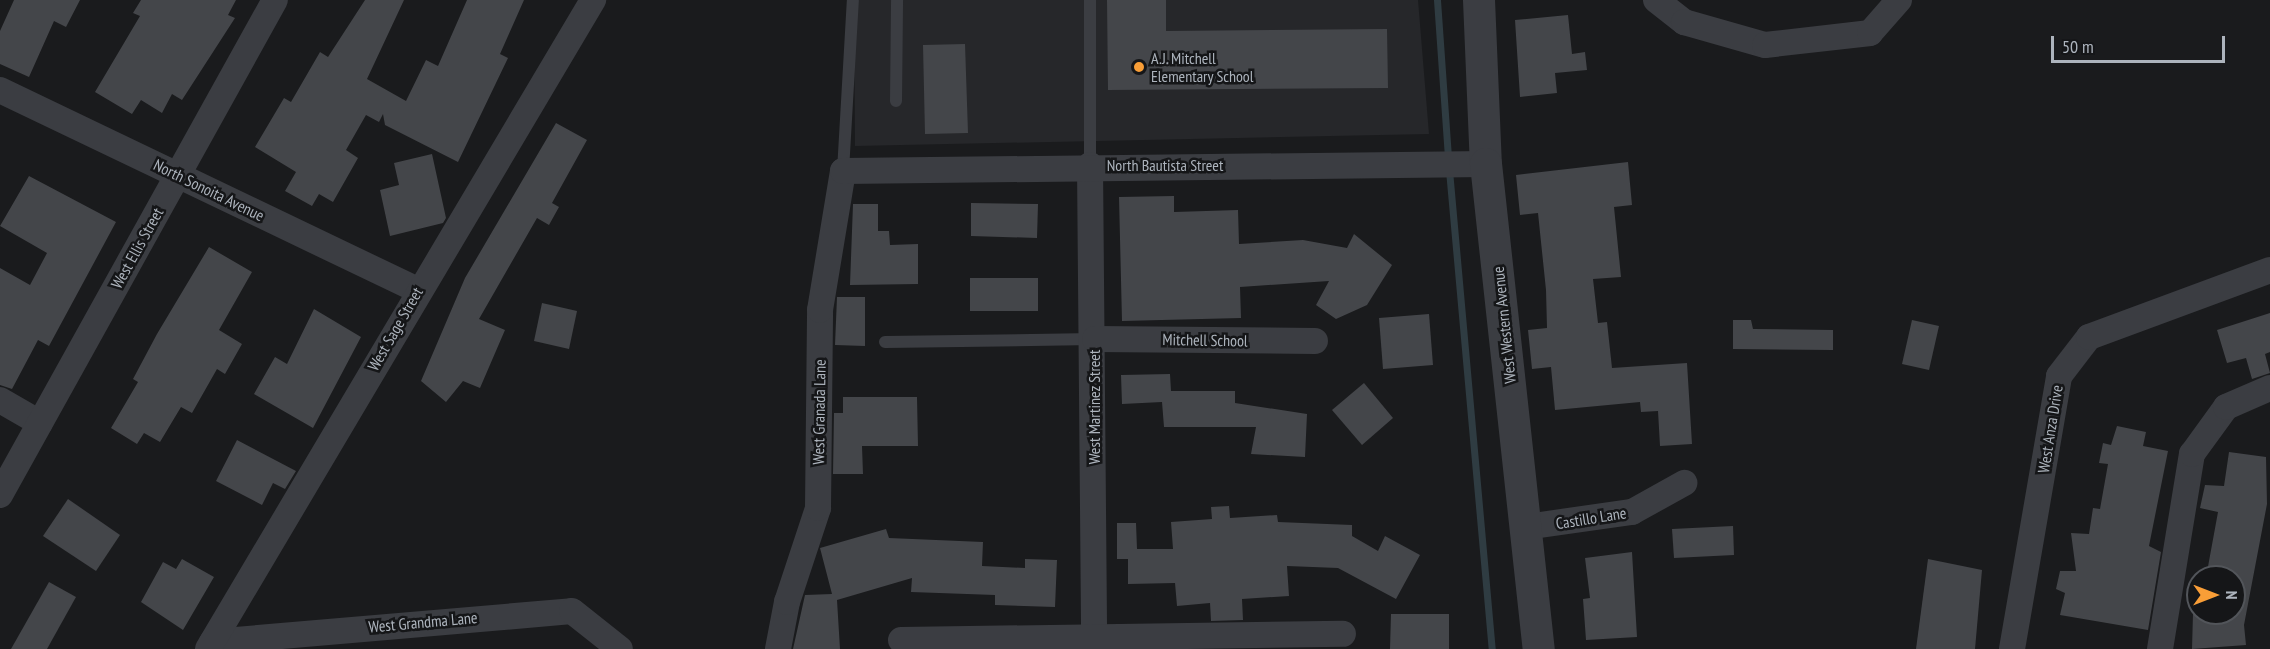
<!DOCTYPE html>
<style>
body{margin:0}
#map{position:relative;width:2270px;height:649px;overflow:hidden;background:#1a1b1d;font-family:"PT Sans Narrow",sans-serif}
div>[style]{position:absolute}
.built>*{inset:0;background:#26272a}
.stream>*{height:7px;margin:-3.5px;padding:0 3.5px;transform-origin:3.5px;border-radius:3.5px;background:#2f3c42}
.building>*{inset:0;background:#44464a}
.service>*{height:12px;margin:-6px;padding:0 6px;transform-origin:6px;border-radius:6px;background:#3b3d42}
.minor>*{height:26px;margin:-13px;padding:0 13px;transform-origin:13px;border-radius:13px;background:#3b3d42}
.tertiary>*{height:32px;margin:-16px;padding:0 16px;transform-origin:16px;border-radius:16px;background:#3b3d42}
.dots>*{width:16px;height:16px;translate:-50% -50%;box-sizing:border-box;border:3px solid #151618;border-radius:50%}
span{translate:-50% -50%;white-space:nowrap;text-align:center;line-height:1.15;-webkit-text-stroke:5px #151618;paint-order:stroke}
.poi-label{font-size:16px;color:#adb4bd}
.left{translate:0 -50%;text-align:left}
.street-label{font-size:16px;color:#adb4bd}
.north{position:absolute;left:2186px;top:565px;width:60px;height:60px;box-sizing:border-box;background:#151618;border:2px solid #52555a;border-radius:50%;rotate:90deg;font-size:16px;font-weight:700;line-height:24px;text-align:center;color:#adb4bd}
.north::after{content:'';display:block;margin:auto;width:21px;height:27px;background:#f99e37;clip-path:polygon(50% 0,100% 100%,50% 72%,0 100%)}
.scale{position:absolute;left:2051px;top:36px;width:174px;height:27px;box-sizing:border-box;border:3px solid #adb4bd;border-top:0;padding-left:8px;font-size:18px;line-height:21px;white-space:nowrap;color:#adb4bd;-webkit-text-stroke:4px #151618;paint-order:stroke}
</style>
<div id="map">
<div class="built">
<div style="clip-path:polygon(854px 0,1418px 0,1429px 134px,855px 146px)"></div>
</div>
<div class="stream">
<div style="left:1437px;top:0;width:159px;rotate:86deg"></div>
<div style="left:1449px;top:170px;width:481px;rotate:84.9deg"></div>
</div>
<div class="building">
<div style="clip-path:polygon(14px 0,80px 0,66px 27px,54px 21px,29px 77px,0 64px,0 31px)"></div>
<div style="clip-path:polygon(141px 0,236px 0,228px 15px,235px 18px,182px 100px,172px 94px,162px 113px,141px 100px,132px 114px,95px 92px,140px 16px,133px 13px)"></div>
<div style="clip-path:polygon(365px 0,404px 0,367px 79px,406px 101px,426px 60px,438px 66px,467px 0,524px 0,500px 54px,508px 58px,458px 162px,385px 125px,383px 114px,379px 122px,366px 115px,346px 150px,358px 158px,333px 202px,319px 194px,312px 206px,285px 191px,296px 172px,255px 147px,284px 98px,291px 102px,320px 52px,328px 57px)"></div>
<div style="clip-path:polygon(1107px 0,1166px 0,1166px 31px,1387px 29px,1388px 88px,1108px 90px)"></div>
<div style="clip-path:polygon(1568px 15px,1572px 54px,1585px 52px,1587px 70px,1555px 73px,1557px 93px,1520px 97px,1515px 20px)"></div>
<div style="clip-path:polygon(965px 44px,968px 133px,925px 134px,923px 45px)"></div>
<div style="clip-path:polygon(556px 123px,587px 140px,552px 203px,559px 207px,549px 225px,537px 218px,479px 319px,505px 330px,480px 388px,463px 381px,446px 402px,421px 381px,465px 278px)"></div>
<div style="clip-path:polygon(432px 154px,446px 218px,443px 223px,390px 236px,380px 190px,399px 185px,394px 163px)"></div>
<div style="clip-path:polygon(1628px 162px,1632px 205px,1614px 207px,1621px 277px,1593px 279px,1598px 323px,1607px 322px,1612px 368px,1687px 363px,1692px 444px,1660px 446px,1658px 411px,1641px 412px,1640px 402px,1555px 410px,1551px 367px,1532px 369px,1528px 330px,1547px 328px,1546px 290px,1538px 213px,1520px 215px,1516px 175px)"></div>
<div style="clip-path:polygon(29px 176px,116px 222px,49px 346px,38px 340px,12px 389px,0 385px,0 268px,30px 285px,47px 253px,0 226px)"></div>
<div style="clip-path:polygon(1174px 196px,1174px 212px,1238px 210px,1239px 244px,1303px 240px,1347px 248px,1354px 234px,1392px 265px,1367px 305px,1336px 319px,1316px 305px,1329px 281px,1240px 287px,1241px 318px,1122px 321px,1119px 197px)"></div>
<div style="clip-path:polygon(971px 203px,1038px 204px,1037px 238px,971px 236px)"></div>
<div style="clip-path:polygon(853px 204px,878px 204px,878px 231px,889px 231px,890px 245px,918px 244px,918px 284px,850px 285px)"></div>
<div style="clip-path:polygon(209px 247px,252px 272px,219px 330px,242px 344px,225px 374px,217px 369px,192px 413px,181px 407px,160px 442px,144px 433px,137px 444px,111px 428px,138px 382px,133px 379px,157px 334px)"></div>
<div style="clip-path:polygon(970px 278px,1038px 278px,1038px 311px,970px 311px)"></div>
<div style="clip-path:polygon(837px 297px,865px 297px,865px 346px,835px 345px)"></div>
<div style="clip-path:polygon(542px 303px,577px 311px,569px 349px,534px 341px)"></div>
<div style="clip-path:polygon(314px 309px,361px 337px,313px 428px,254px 394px,275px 357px,287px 364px)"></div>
<div style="clip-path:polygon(2270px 313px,2270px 352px,2265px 354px,2270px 373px,2252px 379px,2246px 358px,2227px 363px,2217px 330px)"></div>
<div style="clip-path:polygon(1429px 314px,1433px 365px,1383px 369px,1379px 318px)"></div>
<div style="clip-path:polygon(1733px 320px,1751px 320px,1753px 329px,1833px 330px,1833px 350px,1733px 349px)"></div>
<div style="clip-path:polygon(1912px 320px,1939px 326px,1929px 370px,1902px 364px)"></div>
<div style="clip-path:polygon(1170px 374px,1171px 391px,1235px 391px,1235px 403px,1307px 414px,1305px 457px,1251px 454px,1256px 427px,1164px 427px,1162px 402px,1122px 404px,1121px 375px)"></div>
<div style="clip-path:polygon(1364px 383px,1393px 418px,1362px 445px,1332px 410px)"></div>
<div style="clip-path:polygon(843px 397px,917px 397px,918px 446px,862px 446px,863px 474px,833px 474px,834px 413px,843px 413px)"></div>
<div style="clip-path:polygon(2117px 426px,2146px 432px,2143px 446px,2168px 451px,2149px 546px,2161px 552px,2148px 630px,2060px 615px,2065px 593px,2056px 589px,2060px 571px,2076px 571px,2071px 533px,2089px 534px,2093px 508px,2100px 509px,2108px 464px,2099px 463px,2103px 443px,2111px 445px)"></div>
<div style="clip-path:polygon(237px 440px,296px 471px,285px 489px,273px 483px,262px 505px,216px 481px)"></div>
<div style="clip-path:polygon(2229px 452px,2266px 457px,2267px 504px,2244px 625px,2246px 645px,2192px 649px,2193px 613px,2234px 613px,2234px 577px,2207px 572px,2218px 512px,2200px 508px,2205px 485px,2224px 486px)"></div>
<div style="clip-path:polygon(68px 499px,120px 535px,96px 571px,43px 536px)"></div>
<div style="clip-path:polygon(1229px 506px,1230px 518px,1277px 515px,1278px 522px,1352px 525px,1352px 536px,1378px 551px,1385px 536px,1420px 555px,1396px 599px,1338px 568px,1287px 566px,1289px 596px,1242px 599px,1243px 620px,1211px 621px,1210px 603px,1177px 606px,1175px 583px,1128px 584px,1128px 559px,1117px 559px,1117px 523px,1136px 523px,1137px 549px,1173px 549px,1171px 522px,1212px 519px,1211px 507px)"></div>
<div style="clip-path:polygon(1733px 526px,1734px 555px,1674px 558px,1672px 529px)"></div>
<div style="clip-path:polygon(886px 529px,889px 538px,983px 542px,982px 566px,1025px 568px,1025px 559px,1057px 560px,1055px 607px,995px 605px,995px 595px,911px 592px,912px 578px,837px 600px,840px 649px,793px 649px,805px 595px,832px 594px,820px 548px)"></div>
<div style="clip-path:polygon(1632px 552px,1637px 637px,1586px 640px,1583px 599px,1590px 598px,1585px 558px)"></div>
<div style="clip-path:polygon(182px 559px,214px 577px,183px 630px,141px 602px,163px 562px,176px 569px)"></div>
<div style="clip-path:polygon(1928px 559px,1982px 570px,1975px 649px,1916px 649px)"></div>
<div style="clip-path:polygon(49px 582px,76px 597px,47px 649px,11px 649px)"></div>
<div style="clip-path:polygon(1391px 614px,1449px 614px,1449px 649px,1390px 649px)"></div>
</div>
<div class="service">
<div style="left:896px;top:101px;width:101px;rotate:-89.4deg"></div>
<div style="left:1090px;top:165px;width:165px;rotate:-90deg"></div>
<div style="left:843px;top:171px;width:171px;rotate:-86.7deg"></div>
<div style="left:885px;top:342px;width:209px;rotate:-0.8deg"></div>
</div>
<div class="minor">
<div style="left:1656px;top:0;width:36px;rotate:38deg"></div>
<div style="left:1684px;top:22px;width:84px;rotate:15.9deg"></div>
<div style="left:1765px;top:45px;width:106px;rotate:-6.5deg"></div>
<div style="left:1870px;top:33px;width:44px;rotate:-48.7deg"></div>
<div style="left:0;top:90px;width:463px;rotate:25.6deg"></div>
<div style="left:1090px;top:165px;width:484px;rotate:89.5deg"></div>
<div style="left:1095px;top:339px;width:220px;rotate:0.5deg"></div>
<div style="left:0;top:400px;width:46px;rotate:29.9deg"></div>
<div style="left:0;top:495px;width:566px;rotate:-60.95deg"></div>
<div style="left:1526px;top:527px;width:107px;rotate:-8.1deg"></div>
<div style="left:1632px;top:512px;width:60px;rotate:-29.1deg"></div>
<div style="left:901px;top:640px;width:442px;rotate:-0.8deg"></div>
<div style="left:212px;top:642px;width:361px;rotate:-4.9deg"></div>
<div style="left:572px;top:611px;width:61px;rotate:38.4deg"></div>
<div style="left:208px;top:649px;width:755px;rotate:-59.32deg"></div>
<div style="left:778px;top:649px;width:48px;rotate:-79.2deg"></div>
<div style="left:787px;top:602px;width:99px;rotate:-71.7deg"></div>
<div style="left:818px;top:508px;width:198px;rotate:-89.4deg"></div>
<div style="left:820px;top:310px;width:141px;rotate:-80.6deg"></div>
<div style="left:843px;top:171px;width:643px;rotate:-0.62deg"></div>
<div style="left:2012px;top:649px;width:277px;rotate:-80.2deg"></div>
<div style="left:2059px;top:376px;width:49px;rotate:-52.4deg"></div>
<div style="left:2089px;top:337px;width:193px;rotate:-20.3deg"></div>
<div style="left:2160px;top:649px;width:198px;rotate:-80.7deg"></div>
<div style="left:2192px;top:454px;width:58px;rotate:-54.1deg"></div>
<div style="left:2226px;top:407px;width:48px;rotate:-23.4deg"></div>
</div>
<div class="tertiary">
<div style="left:1479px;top:0;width:164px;rotate:87.6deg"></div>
<div style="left:1486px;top:164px;width:488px;rotate:83.8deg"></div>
</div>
<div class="dots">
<div style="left:1139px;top:67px;background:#f99e37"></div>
</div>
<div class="poi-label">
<span class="left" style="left:1151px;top:67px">A.J. Mitchell<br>Elementary School</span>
</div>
<div class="street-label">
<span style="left:1165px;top:165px">North Bautista Street</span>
<span style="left:209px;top:190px;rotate:26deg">North Sonoita Avenue</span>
<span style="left:137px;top:248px;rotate:-61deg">West Ellis Street</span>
<span style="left:1504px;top:325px;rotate:-96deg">West Western Avenue</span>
<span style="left:395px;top:329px;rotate:-60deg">West Sage Street</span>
<span style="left:1205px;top:340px;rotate:1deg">Mitchell School</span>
<span style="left:1094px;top:407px;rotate:-90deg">West Martinez Street</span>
<span style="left:819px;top:412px;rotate:-89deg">West Granada Lane</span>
<span style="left:2050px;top:429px;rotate:-81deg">West Anza Drive</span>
<span style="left:1591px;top:518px;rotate:-9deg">Castillo Lane</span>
<span style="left:423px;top:622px;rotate:-5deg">West Grandma Lane</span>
</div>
<div class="north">N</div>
<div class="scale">50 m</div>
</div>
